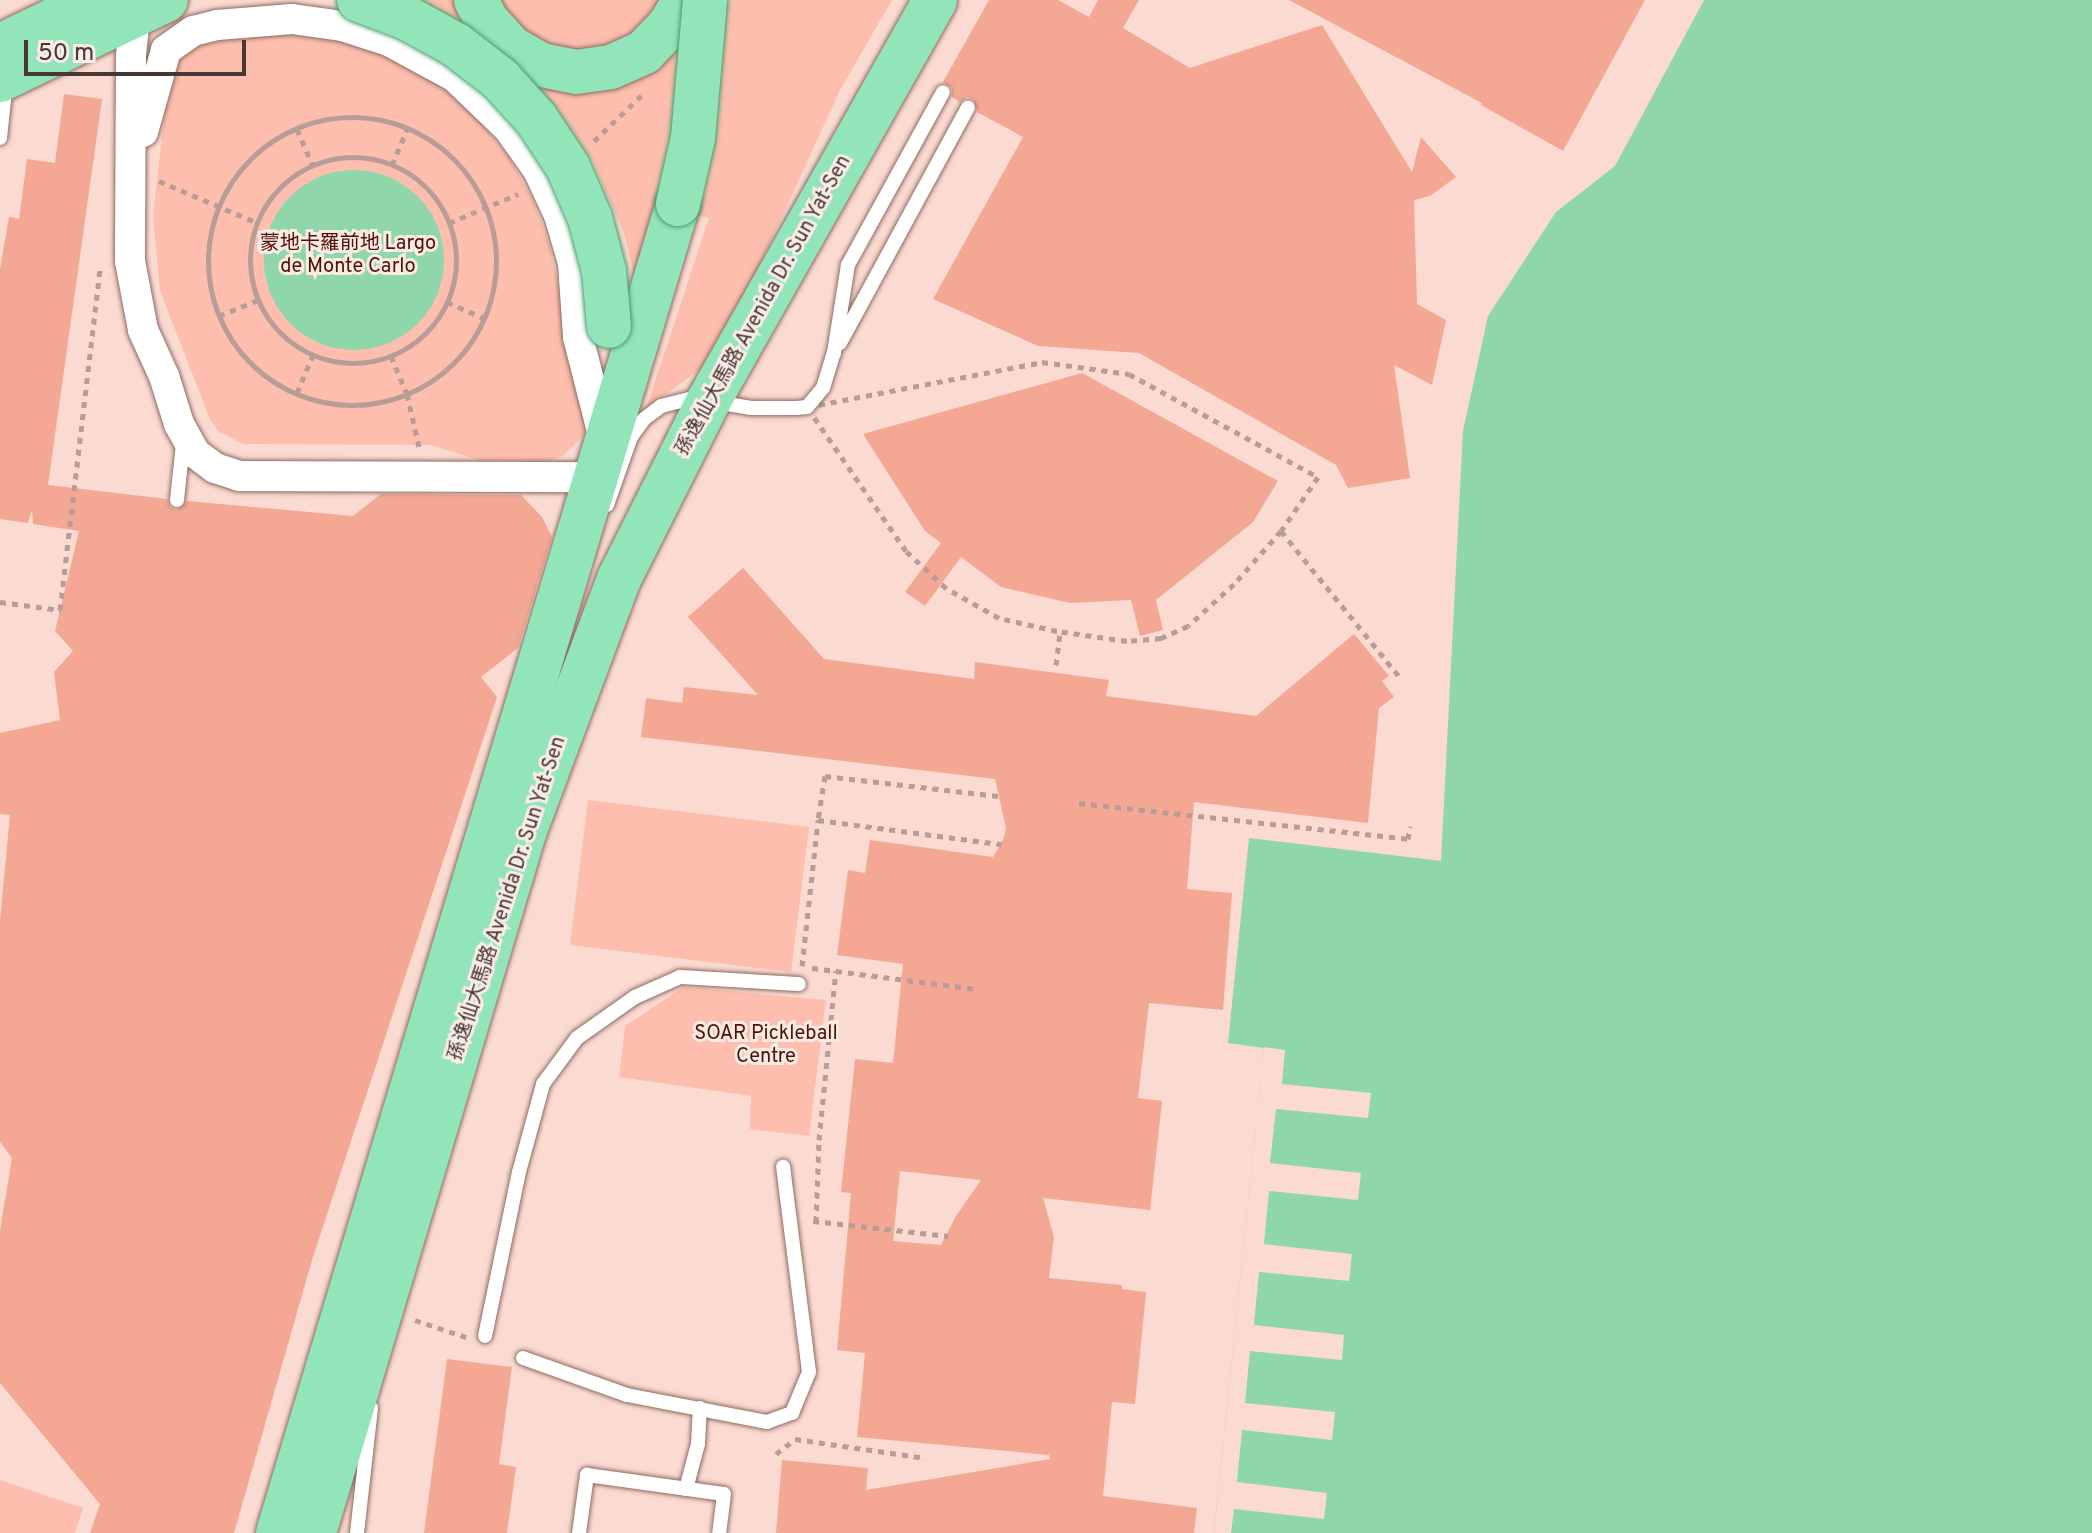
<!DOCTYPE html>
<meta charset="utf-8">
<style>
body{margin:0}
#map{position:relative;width:2092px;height:1533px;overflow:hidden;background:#fadad1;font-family:Overpass,"Noto Sans SC",sans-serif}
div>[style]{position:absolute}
.green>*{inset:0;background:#fdbead}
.water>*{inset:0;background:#8fd6aa}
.round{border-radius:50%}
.pier>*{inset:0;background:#fadad1}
.building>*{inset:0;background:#f4a894}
.path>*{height:5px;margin-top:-2.5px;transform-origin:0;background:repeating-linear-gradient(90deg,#b79d96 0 6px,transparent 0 12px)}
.path>.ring{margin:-2.5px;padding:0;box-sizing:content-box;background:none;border:5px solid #b79d96;border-radius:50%}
.roads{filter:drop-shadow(0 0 2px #8e6b62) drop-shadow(0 0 2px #8e6b62)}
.service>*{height:14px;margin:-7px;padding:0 7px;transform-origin:7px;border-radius:7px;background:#fff}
.minor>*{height:30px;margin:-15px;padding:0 15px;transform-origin:15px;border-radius:15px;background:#fff}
.primary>*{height:44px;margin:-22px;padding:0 22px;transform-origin:22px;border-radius:22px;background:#92e5b9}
.bridges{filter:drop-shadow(0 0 2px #499d6d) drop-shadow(0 0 2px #499d6d)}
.primary-bridge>*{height:44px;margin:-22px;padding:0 22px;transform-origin:22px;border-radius:22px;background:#92e5b9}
span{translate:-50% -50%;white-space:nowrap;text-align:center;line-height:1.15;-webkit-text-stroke:6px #fbebe6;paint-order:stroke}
.park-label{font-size:20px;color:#510f00}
.street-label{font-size:20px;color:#473834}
.scale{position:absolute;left:24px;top:40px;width:222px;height:36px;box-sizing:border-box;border:4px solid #473834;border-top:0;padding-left:10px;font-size:24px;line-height:28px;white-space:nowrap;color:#473834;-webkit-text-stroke:6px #fbebe6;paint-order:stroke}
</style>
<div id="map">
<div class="green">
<div style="clip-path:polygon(402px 0,892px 0,840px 90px,719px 355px,646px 409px,709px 218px,674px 210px,634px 276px,625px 236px,593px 162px,551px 102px)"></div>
<div style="clip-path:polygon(259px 34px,308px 35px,356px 45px,400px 62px,442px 87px,479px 121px,509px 157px,533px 200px,549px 243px,587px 422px,583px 436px,563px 456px,549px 461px,479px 460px,431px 445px,243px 444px,218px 431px,210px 419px,160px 291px,153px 216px,169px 74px,175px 61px,197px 44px)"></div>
<div style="clip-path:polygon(588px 800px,809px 827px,791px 972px,570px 945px)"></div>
<div style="clip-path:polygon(683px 987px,826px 1000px,809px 1136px,750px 1129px,751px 1096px,619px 1077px,625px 1026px)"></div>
<div style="clip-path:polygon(0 1480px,83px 1508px,75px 1533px,0 1533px)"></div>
</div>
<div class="water">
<div style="clip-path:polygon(1704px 0,2092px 0,2092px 1533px,1214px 1533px,1264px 1048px,1228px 1043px,1249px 838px,1441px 861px,1463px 431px,1488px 316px,1556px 212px,1615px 166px)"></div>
<div class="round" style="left:264px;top:170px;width:180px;height:180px"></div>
</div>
<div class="pier">
<div style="clip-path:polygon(1264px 1047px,1285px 1050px,1282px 1084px,1371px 1093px,1368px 1118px,1276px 1109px,1270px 1163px,1361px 1173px,1358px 1200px,1269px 1191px,1264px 1244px,1352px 1254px,1349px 1281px,1259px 1272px,1254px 1325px,1344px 1335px,1342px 1360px,1250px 1351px,1245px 1403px,1335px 1412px,1332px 1440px,1242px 1430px,1237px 1482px,1327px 1493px,1324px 1519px,1234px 1509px,1231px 1533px,1214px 1533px)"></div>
</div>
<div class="building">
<div style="clip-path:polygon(989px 0,1058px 0,1089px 17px,1098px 0,1139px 0,1123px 28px,1190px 68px,1322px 25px,1412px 172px,1421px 137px,1456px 177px,1430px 196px,1414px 200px,1417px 304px,1446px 320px,1432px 385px,1394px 365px,1410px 478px,1348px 488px,1336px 465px,1139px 353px,1038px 346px,933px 299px,1023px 137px,977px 112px,973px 99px,967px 97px,960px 102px,952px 97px,952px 88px,943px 82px)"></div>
<div style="clip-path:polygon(1289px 0,1645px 0,1563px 151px,1481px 105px,1482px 103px)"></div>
<div style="clip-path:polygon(64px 94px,102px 99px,48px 485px,167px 499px,171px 508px,177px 510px,187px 501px,353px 516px,381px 494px,521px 495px,542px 517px,552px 537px,518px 648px,481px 677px,497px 697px,312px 1260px,234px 1533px,90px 1533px,100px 1504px,0 1383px,0 1230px,12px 1158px,0 1142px,0 921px,10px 815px,0 814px,0 733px,60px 720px,54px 672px,73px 651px,55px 631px,79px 531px,33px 524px,32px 510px,28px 523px,0 519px,0 269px,9px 217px,19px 219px,27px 159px,55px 163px)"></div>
<div style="clip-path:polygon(1082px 373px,1278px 481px,1253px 522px,1156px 600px,1163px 630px,1140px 636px,1131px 600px,1070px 603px,1001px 587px,961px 557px,925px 606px,905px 592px,941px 543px,925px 531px,863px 434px)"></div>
<div style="clip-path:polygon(evenodd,743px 568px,824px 659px,974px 679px,975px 662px,1109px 680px,1106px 696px,1256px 716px,1354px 634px,1389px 676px,1382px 681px,1394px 697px,1379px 708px,1368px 823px,1194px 802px,1187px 889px,1232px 893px,1223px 1010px,1149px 1003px,1138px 1098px,1162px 1101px,1150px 1210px,1043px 1198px,1054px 1237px,1049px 1278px,1122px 1285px,1122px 1289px,1146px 1292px,1135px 1404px,1112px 1402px,1103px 1496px,1197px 1508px,1194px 1533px,776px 1533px,782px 1460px,868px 1468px,866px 1490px,1050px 1459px,1049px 1455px,857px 1437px,865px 1353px,837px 1350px,851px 1193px,841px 1192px,855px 1059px,893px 1063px,903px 964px,837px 955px,848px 870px,865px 873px,870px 840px,993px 857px,1004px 838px,1006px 828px,995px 779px,641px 737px,646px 698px,682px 703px,684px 687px,758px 695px,688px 617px,743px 568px,900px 1171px,981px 1180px,956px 1216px,941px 1245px,893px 1241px,900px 1171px)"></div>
<div style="clip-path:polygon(447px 1359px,512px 1367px,499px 1464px,516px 1467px,507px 1533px,424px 1533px)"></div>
</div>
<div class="path">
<div class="ring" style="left:208px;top:117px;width:283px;height:283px"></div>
<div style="left:297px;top:129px;width:40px;rotate:66.6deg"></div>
<div style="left:594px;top:141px;width:66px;rotate:-43.8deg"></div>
<div class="ring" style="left:250px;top:157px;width:201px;height:201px"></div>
<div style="left:392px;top:165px;width:39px;rotate:-67deg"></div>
<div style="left:159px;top:181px;width:108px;rotate:23deg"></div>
<div style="left:449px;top:223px;width:75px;rotate:-22.8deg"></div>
<div style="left:447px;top:302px;width:40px;rotate:23.4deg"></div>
<div style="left:219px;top:316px;width:42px;rotate:-22.3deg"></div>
<div style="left:391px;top:356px;width:41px;rotate:67.2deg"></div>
<div style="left:407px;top:394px;width:54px;rotate:77.2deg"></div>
<div style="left:1042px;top:362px;width:88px;rotate:7.9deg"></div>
<div style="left:1129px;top:374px;width:215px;rotate:28.6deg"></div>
<div style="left:1318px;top:477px;width:65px;rotate:124.4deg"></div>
<div style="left:1281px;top:531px;width:71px;rotate:131.6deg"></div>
<div style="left:1234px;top:584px;width:62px;rotate:137.6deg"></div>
<div style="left:1188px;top:626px;width:30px;rotate:156deg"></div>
<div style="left:1161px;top:638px;width:34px;rotate:175deg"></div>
<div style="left:1127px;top:641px;width:71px;rotate:-171.9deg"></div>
<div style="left:1057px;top:631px;width:59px;rotate:-167.4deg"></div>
<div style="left:999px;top:618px;width:61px;rotate:-150.5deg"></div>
<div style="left:946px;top:588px;width:54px;rotate:-137.2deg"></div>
<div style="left:906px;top:551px;width:175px;rotate:-124.5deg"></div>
<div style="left:807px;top:407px;width:239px;rotate:-10.8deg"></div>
<div style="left:297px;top:393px;width:41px;rotate:-67.2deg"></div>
<div style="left:1281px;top:531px;width:186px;rotate:50.9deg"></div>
<div style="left:0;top:602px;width:61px;rotate:7.6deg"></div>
<div style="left:60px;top:610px;width:342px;rotate:-83.3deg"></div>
<div style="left:1056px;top:665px;width:34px;rotate:-83deg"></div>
<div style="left:998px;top:796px;width:174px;rotate:-173.4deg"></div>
<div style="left:825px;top:776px;width:45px;rotate:99deg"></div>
<div style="left:818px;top:820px;width:185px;rotate:7.5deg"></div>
<div style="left:1079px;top:803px;width:331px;rotate:6.2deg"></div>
<div style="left:1408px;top:839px;width:13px;rotate:-81deg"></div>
<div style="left:802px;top:966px;width:147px;rotate:-83.7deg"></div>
<div style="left:812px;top:968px;width:166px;rotate:7.3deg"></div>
<div style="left:813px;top:1221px;width:136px;rotate:6.3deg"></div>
<div style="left:816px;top:1222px;width:82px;rotate:-87.9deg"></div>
<div style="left:819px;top:1140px;width:170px;rotate:-84.3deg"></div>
<div style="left:415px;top:1320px;width:54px;rotate:18.4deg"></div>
<div style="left:776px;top:1454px;width:24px;rotate:-38deg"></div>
<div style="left:795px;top:1439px;width:132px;rotate:8.3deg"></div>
</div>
<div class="roads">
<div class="service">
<div style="left:0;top:138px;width:56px;rotate:-83.9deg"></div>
<div style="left:840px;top:343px;width:268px;rotate:-61.5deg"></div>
<div style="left:177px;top:500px;width:56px;rotate:-83.9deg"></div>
<div style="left:607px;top:505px;width:72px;rotate:-70.6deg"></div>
<div style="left:631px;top:437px;width:22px;rotate:-54deg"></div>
<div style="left:644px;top:419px;width:21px;rotate:-37deg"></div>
<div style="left:661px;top:406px;width:32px;rotate:-14deg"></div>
<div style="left:692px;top:398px;width:60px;rotate:9.6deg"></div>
<div style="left:751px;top:408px;width:45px"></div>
<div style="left:796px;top:408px;width:11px;rotate:-5deg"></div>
<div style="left:807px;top:407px;width:25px;rotate:-50deg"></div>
<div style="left:823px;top:388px;width:37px;rotate:-73deg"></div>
<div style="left:834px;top:353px;width:89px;rotate:-81deg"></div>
<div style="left:848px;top:265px;width:197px;rotate:-61.2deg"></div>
<div style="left:485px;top:1336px;width:167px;rotate:-78.3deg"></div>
<div style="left:519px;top:1172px;width:91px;rotate:-74.7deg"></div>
<div style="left:543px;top:1084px;width:57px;rotate:-53.5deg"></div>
<div style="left:577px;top:1038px;width:71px;rotate:-35.3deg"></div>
<div style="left:635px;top:997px;width:49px;rotate:-24deg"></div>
<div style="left:680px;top:977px;width:119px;rotate:3.4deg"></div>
<div style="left:523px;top:1358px;width:110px;rotate:19.6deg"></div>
<div style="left:627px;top:1395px;width:143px;rotate:10.9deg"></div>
<div style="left:767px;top:1422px;width:27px;rotate:-20deg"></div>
<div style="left:792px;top:1413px;width:44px;rotate:-67.5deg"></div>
<div style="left:809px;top:1372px;width:207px;rotate:-97.2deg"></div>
<div style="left:686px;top:1489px;width:47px;rotate:-75.1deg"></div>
<div style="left:698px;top:1444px;width:36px;rotate:-87deg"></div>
<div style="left:357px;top:1533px;width:126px;rotate:-83.6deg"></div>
<div style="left:579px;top:1533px;width:59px;rotate:-82.1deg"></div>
<div style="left:587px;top:1475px;width:138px;rotate:7.9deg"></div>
<div style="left:724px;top:1494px;width:39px;rotate:97deg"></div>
</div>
<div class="minor">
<div style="left:135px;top:15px;width:41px;rotate:95.6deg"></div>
<div style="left:131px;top:56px;width:205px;rotate:90.3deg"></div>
<div style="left:130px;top:261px;width:70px;rotate:79.3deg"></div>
<div style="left:143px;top:330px;width:51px;rotate:65.5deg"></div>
<div style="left:164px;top:376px;width:50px;rotate:72.6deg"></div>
<div style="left:179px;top:424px;width:33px;rotate:61deg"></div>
<div style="left:195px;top:453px;width:25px;rotate:37deg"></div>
<div style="left:215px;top:468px;width:25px;rotate:18deg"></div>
<div style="left:239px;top:476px;width:356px;rotate:0.2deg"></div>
<div style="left:143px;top:132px;width:85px;rotate:-74.3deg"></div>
<div style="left:166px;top:50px;width:33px;rotate:-35deg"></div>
<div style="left:193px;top:31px;width:25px;rotate:-14deg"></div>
<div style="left:217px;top:25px;width:75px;rotate:-4.6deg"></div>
<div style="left:292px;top:19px;width:50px;rotate:8deg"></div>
<div style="left:342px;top:26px;width:49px;rotate:17.7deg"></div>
<div style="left:389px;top:41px;width:75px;rotate:28.6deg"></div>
<div style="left:455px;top:77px;width:75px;rotate:43.9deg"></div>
<div style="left:509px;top:129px;width:50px;rotate:54.7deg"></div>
<div style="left:538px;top:170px;width:50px;rotate:65deg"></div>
<div style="left:559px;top:215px;width:50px;rotate:73.7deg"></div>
<div style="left:573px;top:263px;width:74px;rotate:86.1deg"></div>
<div style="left:578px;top:337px;width:109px;rotate:75.7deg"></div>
</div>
<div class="primary">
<div style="left:476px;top:0;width:22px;rotate:63deg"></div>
<div style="left:486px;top:20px;width:36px;rotate:48deg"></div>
<div style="left:510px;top:47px;width:36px;rotate:30deg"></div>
<div style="left:541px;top:65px;width:36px;rotate:11deg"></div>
<div style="left:576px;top:72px;width:35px;rotate:-8deg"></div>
<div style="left:611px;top:67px;width:36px;rotate:-24deg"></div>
<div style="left:644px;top:52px;width:36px;rotate:-46deg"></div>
<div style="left:669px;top:26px;width:31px;rotate:-58deg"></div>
<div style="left:0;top:46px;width:106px;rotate:-25.8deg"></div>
<div style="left:0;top:80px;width:184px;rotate:-25.7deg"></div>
<div style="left:278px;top:1533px;width:1388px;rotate:-73.25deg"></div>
<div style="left:314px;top:1533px;width:731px;rotate:-73.3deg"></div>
<div style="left:524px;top:833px;width:271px;rotate:-69.5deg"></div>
<div style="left:619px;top:579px;width:200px;rotate:-63.3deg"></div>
<div style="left:709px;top:400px;width:459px;rotate:-60.5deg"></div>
</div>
</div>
<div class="bridges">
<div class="primary-bridge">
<div style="left:359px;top:0;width:51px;rotate:20.6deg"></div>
<div style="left:407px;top:18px;width:56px;rotate:28.9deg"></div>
<div style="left:456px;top:45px;width:56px;rotate:37.7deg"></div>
<div style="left:500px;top:79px;width:55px;rotate:47.9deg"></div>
<div style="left:537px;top:120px;width:56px;rotate:56.6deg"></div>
<div style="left:568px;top:167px;width:56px;rotate:66.7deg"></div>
<div style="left:590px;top:218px;width:55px;rotate:75.2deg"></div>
<div style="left:604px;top:271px;width:55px;rotate:84.8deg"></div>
<div style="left:678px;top:204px;width:68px;rotate:-77.2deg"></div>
<div style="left:693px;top:138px;width:139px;rotate:-85deg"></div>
</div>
</div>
<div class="park-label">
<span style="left:348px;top:256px">蒙地卡羅前地 Largo<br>de Monte Carlo</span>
<span style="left:766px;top:1046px">SOAR Pickleball<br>Centre</span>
</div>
<div class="street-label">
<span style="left:764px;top:306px;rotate:-61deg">孫逸仙大馬路 Avenida Dr. Sun Yat-Sen</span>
<span style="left:508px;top:899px;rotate:-72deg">孫逸仙大馬路 Avenida Dr. Sun Yat-Sen</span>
</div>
<div class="scale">50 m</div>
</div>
